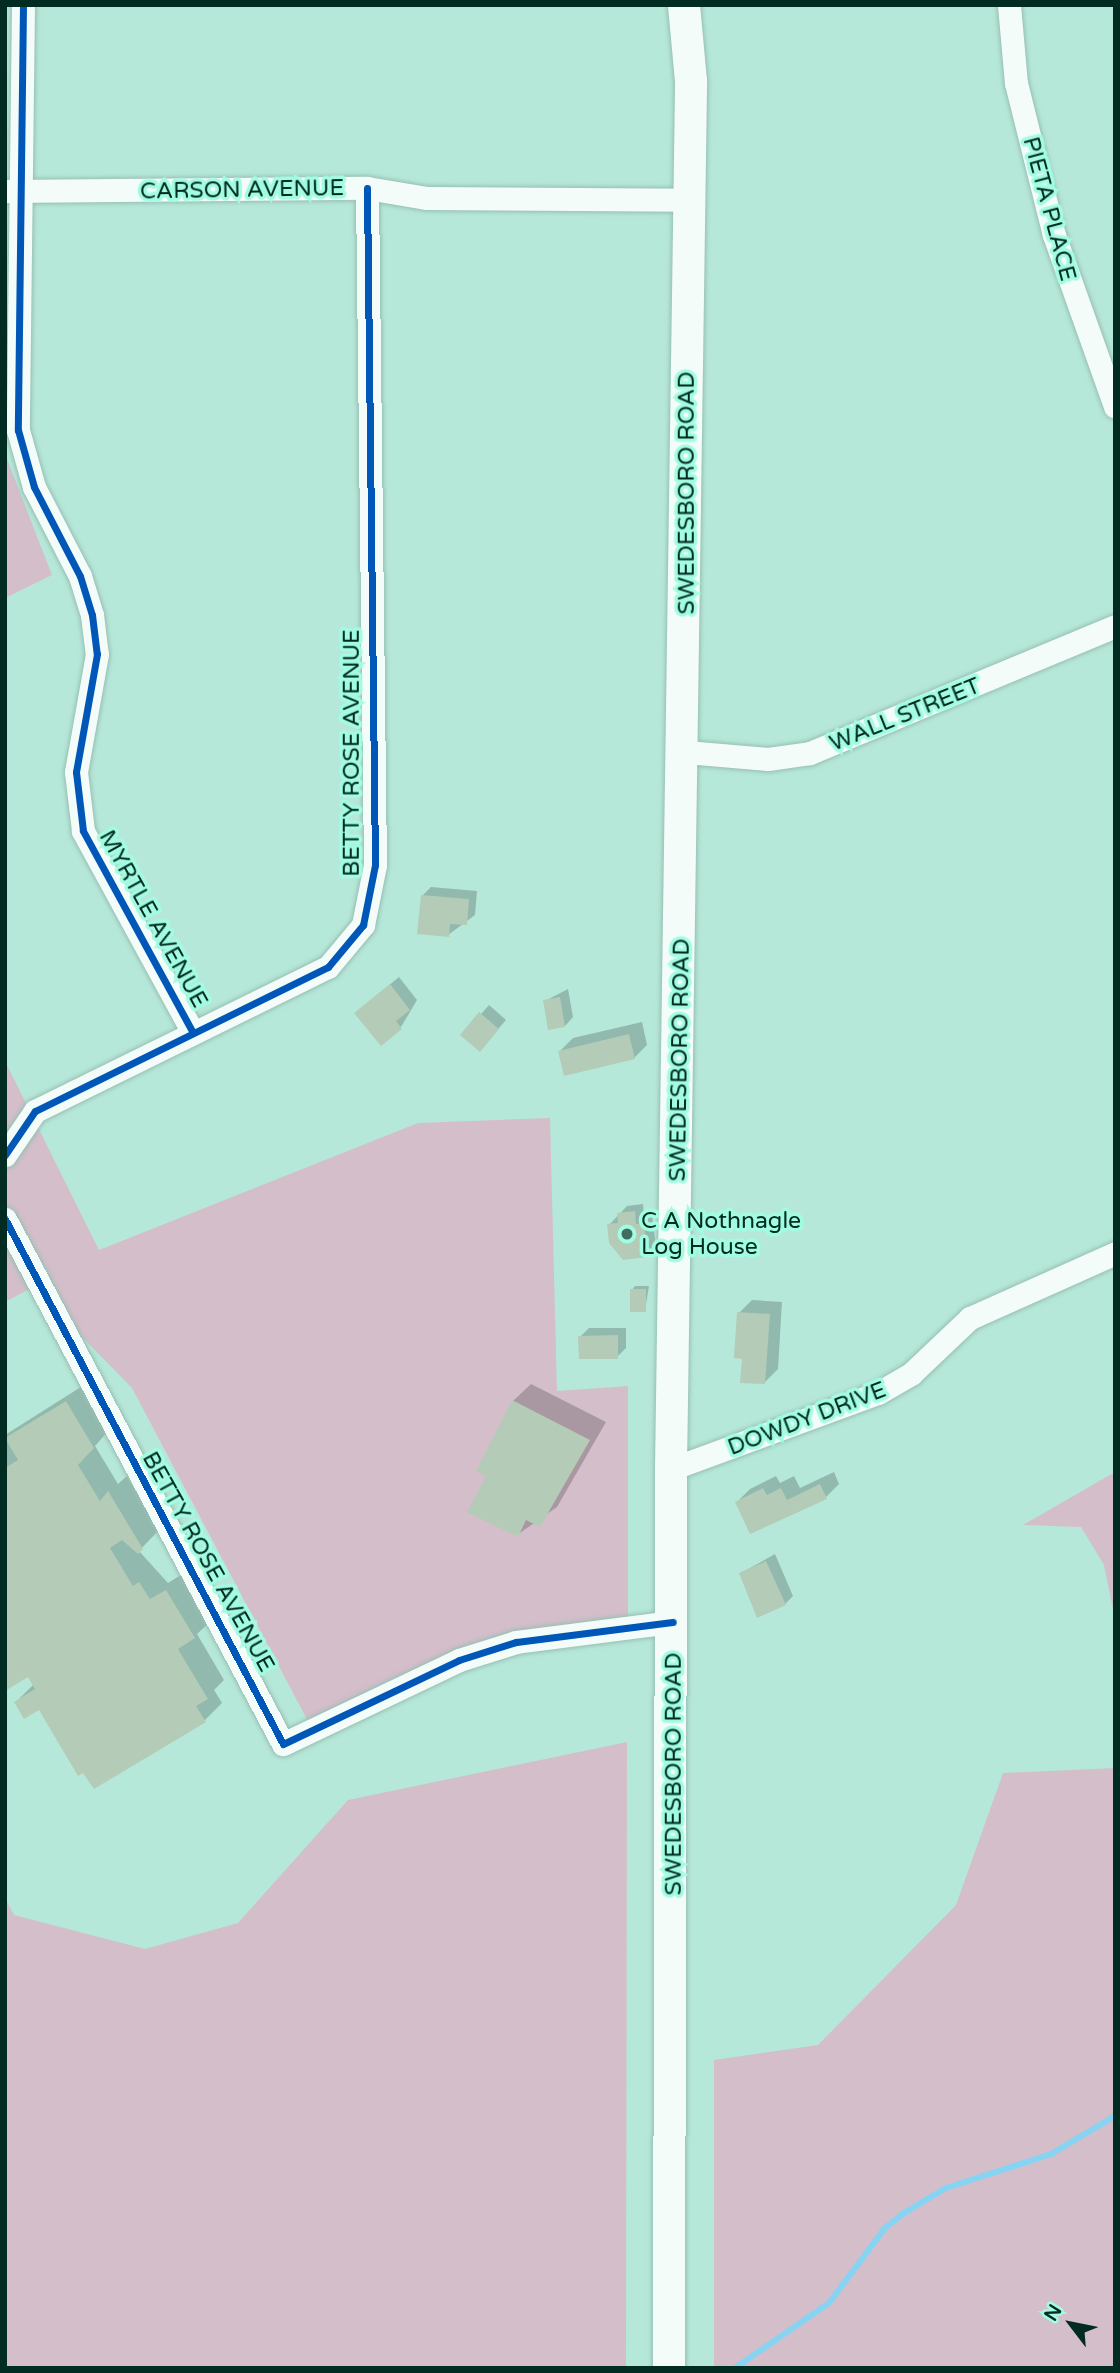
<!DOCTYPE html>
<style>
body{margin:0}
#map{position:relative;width:1120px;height:2373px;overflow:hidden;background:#b6e8d9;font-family:"Varela Round",sans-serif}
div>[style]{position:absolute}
.green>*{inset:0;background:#d4beca}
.shadow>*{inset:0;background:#0003}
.stream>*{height:6px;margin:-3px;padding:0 3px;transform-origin:3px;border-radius:3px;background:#86d4f2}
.building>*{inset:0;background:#b3cbb7}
.roads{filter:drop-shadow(0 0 2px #97bfb3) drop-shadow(0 0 2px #97bfb3)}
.minor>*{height:23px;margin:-11.5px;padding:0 11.5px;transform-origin:11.5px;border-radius:11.5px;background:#f4fcf9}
.secondary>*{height:32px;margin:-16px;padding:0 16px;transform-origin:16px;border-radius:16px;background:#f4fcf9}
.cycleway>*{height:7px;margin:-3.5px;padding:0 3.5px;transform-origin:3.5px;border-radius:3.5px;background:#0057b8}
.dots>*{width:19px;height:19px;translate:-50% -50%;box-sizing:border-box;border:4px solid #a2fce1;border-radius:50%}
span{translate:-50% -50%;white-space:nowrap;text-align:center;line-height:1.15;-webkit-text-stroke:7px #a2fce1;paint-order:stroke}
.street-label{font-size:23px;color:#022b21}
.poi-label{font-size:23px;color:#022b21}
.left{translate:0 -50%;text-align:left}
.frame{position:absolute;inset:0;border:7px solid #022b21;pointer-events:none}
.north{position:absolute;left:1036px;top:2289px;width:70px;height:70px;-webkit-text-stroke:5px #a2fce1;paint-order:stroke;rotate:302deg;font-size:19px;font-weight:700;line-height:28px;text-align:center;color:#022b21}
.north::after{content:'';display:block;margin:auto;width:24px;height:32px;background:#022b21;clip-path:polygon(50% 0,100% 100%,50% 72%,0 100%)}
</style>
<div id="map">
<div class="green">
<div style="clip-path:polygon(5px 454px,52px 575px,5px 598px)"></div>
<div style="clip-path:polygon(5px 1061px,99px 1250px,418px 1123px,550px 1118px,557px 1391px,628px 1386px,628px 1623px,489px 1644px,310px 1725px,132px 1388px,33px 1287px,5px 1302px)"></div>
<div style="clip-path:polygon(1115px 1472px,1115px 1619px,1104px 1565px,1081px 1527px,1023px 1525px)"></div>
<div style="clip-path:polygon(627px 1742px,626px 2368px,5px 2368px,5px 1898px,14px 1915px,145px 1949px,238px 1923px,348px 1800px)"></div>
<div style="clip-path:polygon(1115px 1768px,1115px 2368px,714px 2368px,714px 2060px,818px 2045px,956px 1905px,1003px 1773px)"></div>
</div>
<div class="shadow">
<div style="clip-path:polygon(431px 887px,477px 891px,475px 915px,448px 935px,423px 895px)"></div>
<div style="clip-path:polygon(399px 977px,417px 1000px,401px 1027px,365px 1005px)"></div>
<div style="clip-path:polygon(568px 989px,573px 1017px,565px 1026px,545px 1001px)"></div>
<div style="clip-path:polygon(489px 1005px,506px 1020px,488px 1041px,463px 1035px)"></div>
<div style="clip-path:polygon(642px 1022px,647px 1045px,634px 1058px,560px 1051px,573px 1038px)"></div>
<div style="clip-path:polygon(643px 1204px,644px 1216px,652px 1215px,656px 1247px,647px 1255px,609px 1225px,627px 1206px)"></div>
<div style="clip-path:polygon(635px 1286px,649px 1286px,645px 1310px,632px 1290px)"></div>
<div style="clip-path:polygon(752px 1300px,782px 1302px,778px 1369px,764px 1383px,744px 1357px,739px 1313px)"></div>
<div style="clip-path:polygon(589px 1328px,626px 1328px,626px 1348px,617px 1357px,580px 1337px)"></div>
<div style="clip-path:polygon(531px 1384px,606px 1422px,557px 1507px,517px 1535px,488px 1475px,513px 1401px)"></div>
<div style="clip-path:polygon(84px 1385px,110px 1429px,95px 1446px,118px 1484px,127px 1476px,159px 1530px,139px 1551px,168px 1583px,184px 1573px,212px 1620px,197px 1634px,224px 1680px,214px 1690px,222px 1703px,205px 1720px,16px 1702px,34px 1684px,28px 1675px,5px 1689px,5px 1435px)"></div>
<div style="clip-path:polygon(834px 1472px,839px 1484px,826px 1497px,751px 1532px,737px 1502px,750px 1489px,776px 1476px,780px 1483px,794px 1476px,800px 1488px)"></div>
<div style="clip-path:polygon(775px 1554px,793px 1596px,785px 1604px,741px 1573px)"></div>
</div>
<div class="stream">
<div style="left:735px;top:2368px;width:114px;rotate:-34.7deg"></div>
<div style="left:829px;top:2303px;width:94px;rotate:-53.3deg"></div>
<div style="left:885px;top:2228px;width:24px;rotate:-38deg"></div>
<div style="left:904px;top:2213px;width:49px;rotate:-30.8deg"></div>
<div style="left:946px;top:2188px;width:110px;rotate:-17.9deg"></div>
<div style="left:1051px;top:2154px;width:74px;rotate:-30.7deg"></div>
</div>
<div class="building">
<div style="clip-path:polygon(421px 895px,469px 899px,467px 925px,450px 924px,449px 937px,417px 934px)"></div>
<div style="clip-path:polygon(390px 984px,410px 1010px,396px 1021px,402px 1029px,381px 1046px,354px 1013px)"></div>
<div style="clip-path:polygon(560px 997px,565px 1027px,548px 1030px,543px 1000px)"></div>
<div style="clip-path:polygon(479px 1012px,499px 1029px,480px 1052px,460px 1035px)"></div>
<div style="clip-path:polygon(629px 1034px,635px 1059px,564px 1076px,558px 1051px)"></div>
<div style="clip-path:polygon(635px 1211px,636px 1224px,644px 1223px,648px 1257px,623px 1260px,609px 1243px,607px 1224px,618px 1223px,617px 1213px)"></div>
<div style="clip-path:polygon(630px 1289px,646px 1289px,646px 1312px,630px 1312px)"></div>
<div style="clip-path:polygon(737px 1312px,770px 1314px,765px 1384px,740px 1383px,742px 1359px,734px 1358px)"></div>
<div style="clip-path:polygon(618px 1335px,618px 1359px,579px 1359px,578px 1336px)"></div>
<div style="clip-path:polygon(512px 1400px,590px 1440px,540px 1527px,526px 1520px,518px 1537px,467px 1512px,486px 1476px,476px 1471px)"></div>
<div style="clip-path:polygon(66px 1401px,94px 1448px,78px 1465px,100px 1501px,108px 1491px,143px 1549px,138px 1554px,122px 1540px,110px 1548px,133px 1586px,139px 1582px,150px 1599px,166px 1590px,195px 1638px,178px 1649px,208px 1699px,196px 1706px,206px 1722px,94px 1789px,83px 1773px,78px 1776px,39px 1710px,24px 1719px,14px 1702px,35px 1689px,28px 1677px,5px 1691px,5px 1468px,18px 1460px,5px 1438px)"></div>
<div style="clip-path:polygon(820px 1484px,827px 1499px,750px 1534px,735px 1502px,763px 1488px,767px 1495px,781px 1488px,787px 1500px)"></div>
<div style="clip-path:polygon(766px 1561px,786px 1605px,757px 1618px,739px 1573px)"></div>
</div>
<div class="roads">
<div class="minor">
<div style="left:23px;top:5px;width:425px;rotate:90.7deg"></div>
<div style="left:18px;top:430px;width:59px;rotate:74.3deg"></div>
<div style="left:34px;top:487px;width:100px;rotate:62.7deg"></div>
<div style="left:80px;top:576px;width:41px;rotate:72.9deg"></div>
<div style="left:92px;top:615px;width:39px;rotate:83deg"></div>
<div style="left:97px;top:654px;width:120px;rotate:100.1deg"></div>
<div style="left:76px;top:772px;width:59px;rotate:83.2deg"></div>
<div style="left:83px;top:831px;width:228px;rotate:61.4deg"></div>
<div style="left:1009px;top:5px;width:78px;rotate:84.9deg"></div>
<div style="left:1016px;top:83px;width:157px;rotate:76deg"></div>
<div style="left:1054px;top:235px;width:182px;rotate:70.4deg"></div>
<div style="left:5px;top:191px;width:362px;rotate:-0.5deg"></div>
<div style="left:367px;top:188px;width:61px;rotate:9.5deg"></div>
<div style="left:427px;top:198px;width:262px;rotate:0.4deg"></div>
<div style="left:686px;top:752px;width:82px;rotate:4.9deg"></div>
<div style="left:768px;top:759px;width:42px;rotate:-8.1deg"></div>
<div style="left:810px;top:753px;width:330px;rotate:-22.6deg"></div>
<div style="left:5px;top:1155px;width:53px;rotate:-55.7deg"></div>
<div style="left:35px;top:1111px;width:326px;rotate:-26.2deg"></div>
<div style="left:328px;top:967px;width:55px;rotate:-50.2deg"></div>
<div style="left:363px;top:925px;width:61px;rotate:-78.7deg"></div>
<div style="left:375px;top:865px;width:677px;rotate:-90.68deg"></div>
<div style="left:5px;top:1219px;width:594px;rotate:62.1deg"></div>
<div style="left:283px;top:1744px;width:195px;rotate:-25.5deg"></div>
<div style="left:459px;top:1660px;width:60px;rotate:-17.5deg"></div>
<div style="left:516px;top:1642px;width:158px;rotate:-7.3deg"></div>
<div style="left:671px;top:1469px;width:221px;rotate:-20.2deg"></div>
<div style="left:878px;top:1393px;width:39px;rotate:-30deg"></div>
<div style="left:912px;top:1373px;width:80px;rotate:-43.5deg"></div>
<div style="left:970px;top:1318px;width:159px;rotate:-24.1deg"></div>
</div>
<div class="secondary">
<div style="left:669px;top:2368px;width:899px;rotate:-89.87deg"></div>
<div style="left:671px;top:1469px;width:1388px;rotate:-89.17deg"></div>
<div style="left:691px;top:81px;width:76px;rotate:-95.3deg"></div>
</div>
</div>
<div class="cycleway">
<div style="left:23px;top:5px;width:425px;rotate:90.7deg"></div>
<div style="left:18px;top:430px;width:59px;rotate:74.3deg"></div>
<div style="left:34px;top:487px;width:100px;rotate:62.7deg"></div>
<div style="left:80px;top:576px;width:41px;rotate:72.9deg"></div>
<div style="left:92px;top:615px;width:39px;rotate:83deg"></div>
<div style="left:97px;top:654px;width:120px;rotate:100.1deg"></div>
<div style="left:76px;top:772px;width:59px;rotate:83.2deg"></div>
<div style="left:83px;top:831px;width:228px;rotate:61.4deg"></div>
<div style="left:5px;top:1155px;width:53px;rotate:-55.7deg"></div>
<div style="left:35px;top:1111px;width:326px;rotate:-26.2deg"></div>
<div style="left:328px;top:967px;width:55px;rotate:-50.2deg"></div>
<div style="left:363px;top:925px;width:61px;rotate:-78.7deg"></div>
<div style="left:375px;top:865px;width:677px;rotate:-90.68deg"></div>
<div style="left:5px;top:1219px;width:594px;rotate:62.1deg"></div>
<div style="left:283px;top:1744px;width:195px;rotate:-25.5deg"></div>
<div style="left:459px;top:1660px;width:60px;rotate:-17.5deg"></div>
<div style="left:516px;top:1642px;width:158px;rotate:-7.3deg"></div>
</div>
<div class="dots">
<div style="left:627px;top:1234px;background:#416d61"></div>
</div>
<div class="street-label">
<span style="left:242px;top:190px;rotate:-1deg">CARSON AVENUE</span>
<span style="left:1049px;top:209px;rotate:75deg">PIETA PLACE</span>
<span style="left:687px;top:493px;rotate:-90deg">SWEDESBORO ROAD</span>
<span style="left:905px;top:715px;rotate:-22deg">WALL STREET</span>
<span style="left:352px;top:753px;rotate:-90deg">BETTY ROSE AVENUE</span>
<span style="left:153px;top:919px;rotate:61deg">MYRTLE AVENUE</span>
<span style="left:680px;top:1060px;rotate:-89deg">SWEDESBORO ROAD</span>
<span style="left:807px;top:1419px;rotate:-21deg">DOWDY DRIVE</span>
<span style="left:208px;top:1562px;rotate:61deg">BETTY ROSE AVENUE</span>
<span style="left:674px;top:1774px;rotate:-90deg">SWEDESBORO ROAD</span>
</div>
<div class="poi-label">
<span class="left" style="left:641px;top:1234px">C A Nothnagle<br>Log House</span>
</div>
<div class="frame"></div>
<div class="north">N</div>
</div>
